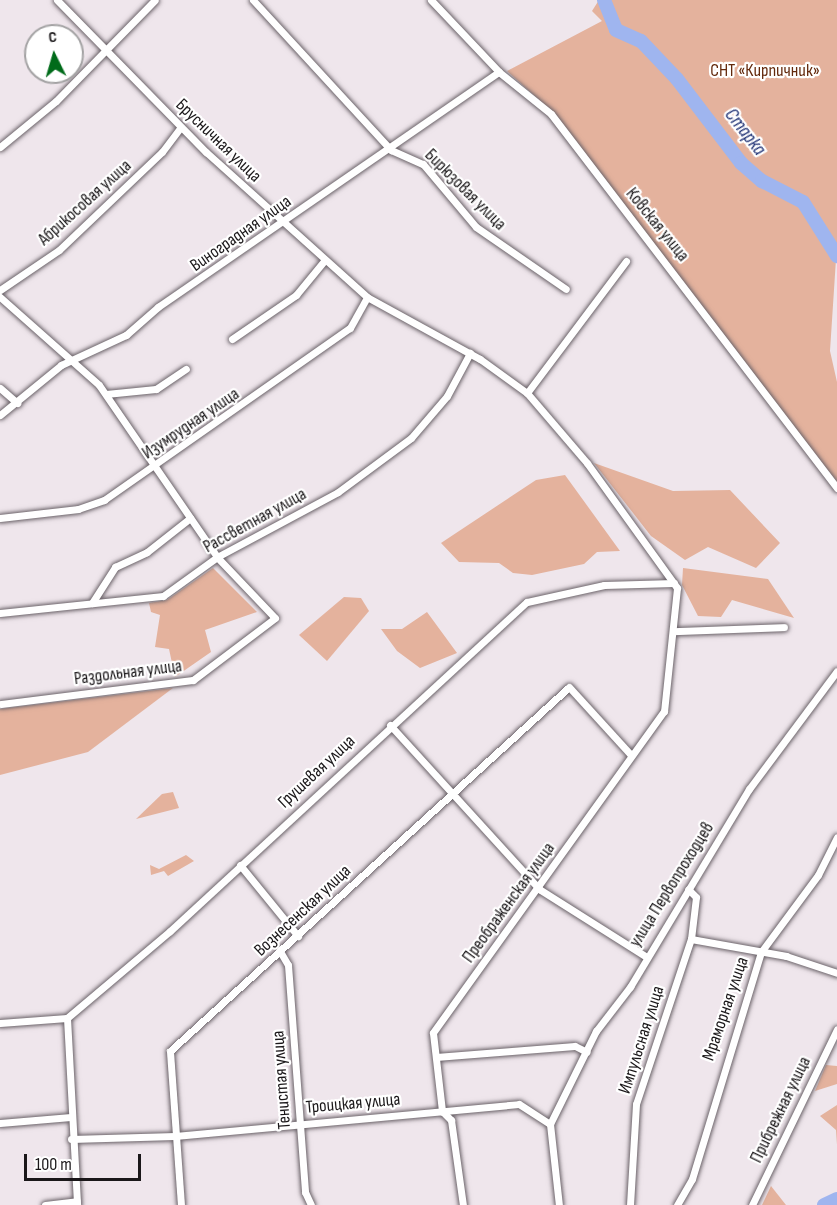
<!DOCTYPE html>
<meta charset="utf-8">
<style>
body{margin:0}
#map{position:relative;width:837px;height:1205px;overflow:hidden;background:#efe6ec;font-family:"Sofia Sans Condensed",sans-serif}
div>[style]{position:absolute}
.green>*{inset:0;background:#e4b29d}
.river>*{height:14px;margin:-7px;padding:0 7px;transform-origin:7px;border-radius:7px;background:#9fb5ef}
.roads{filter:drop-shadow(0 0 2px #6b6369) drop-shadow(0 0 2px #6b6369)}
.street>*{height:7px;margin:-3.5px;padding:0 3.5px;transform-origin:3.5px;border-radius:3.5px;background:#fff}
span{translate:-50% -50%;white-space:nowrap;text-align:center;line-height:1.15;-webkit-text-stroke:4.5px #fff;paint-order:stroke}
.park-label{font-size:18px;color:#63290c}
.street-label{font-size:18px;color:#1a1719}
.water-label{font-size:20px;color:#1f3174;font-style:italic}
.north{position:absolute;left:24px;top:24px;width:60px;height:60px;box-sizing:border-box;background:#fff;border:2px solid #a3a2a3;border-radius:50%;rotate:355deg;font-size:16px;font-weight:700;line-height:24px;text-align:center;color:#1a1719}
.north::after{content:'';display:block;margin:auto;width:21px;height:27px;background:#006b1a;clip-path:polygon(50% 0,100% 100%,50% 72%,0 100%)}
.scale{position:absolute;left:24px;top:1154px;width:117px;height:27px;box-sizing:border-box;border:3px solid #1a1719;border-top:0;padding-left:8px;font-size:18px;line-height:21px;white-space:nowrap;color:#1a1719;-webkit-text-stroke:4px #fff;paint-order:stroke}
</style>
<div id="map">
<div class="green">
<div style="clip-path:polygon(evenodd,599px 0,837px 0,837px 256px,803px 202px,786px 195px,802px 203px,836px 259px,830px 351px,837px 382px,837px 482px,555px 114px,507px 71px,602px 21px,592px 11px,599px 0,647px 49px,708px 113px,736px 148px,741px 163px,781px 192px,740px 163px,707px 114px,647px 49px)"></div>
<div style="clip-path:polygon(594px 463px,673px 491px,730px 490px,780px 543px,756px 568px,708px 547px,685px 560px,651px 536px)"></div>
<div style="clip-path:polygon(565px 475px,620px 551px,597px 552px,584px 564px,532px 575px,513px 573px,499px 563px,459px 562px,441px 543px,536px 480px)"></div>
<div style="clip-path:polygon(213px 568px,257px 612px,205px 630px,211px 652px,175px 677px,169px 649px,155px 647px,160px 615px,151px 612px,149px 603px,167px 600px)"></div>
<div style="clip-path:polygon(683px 568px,768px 579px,794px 618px,732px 600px,721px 617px,698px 616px,682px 585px)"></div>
<div style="clip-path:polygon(344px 597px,361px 598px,369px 611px,327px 661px,299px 635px)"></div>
<div style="clip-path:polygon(427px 612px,457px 653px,420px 668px,397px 651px,381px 629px,402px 629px)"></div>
<div style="clip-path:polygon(173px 688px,88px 752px,0 775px,0 709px)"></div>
<div style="clip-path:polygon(173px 792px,179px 808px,136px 819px,162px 794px)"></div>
<div style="clip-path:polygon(186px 855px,194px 861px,168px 876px,164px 871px,151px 875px,150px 865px,159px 869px)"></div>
<div style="clip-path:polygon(826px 1065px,837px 1066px,837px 1084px,815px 1091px)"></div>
<div style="clip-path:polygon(837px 1105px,837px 1145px,836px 1130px,820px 1116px)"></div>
<div style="clip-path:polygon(771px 1186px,786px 1205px,762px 1205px)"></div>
</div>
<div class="river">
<div style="left:604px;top:0;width:32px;rotate:68deg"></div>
<div style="left:616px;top:30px;width:27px;rotate:24deg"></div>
<div style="left:641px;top:41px;width:52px;rotate:46.5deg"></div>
<div style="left:677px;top:79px;width:106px;rotate:52.7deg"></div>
<div style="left:741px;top:163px;width:28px;rotate:41deg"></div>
<div style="left:762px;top:181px;width:46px;rotate:27.1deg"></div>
<div style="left:803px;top:202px;width:64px;rotate:57.8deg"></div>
<div style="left:824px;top:1205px;width:14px;rotate:-25deg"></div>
</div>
<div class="roads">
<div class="street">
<div style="left:57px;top:0;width:213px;rotate:45.6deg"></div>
<div style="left:206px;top:152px;width:217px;rotate:42deg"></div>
<div style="left:367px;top:297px;width:129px;rotate:28.8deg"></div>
<div style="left:480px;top:359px;width:58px;rotate:35.9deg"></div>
<div style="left:527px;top:393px;width:92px;rotate:49.4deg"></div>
<div style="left:587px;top:463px;width:154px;rotate:54.2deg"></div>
<div style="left:677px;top:588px;width:124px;rotate:96deg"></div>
<div style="left:664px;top:711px;width:396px;rotate:125.7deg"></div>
<div style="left:433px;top:1033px;width:79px;rotate:83.4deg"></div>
<div style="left:442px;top:1111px;width:13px;rotate:45deg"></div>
<div style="left:451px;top:1120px;width:86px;rotate:82deg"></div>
<div style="left:253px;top:0;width:204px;rotate:47.4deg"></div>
<div style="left:391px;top:150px;width:35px;rotate:24deg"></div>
<div style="left:423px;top:164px;width:82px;rotate:49.9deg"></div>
<div style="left:476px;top:227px;width:109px;rotate:34.6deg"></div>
<div style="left:431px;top:0;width:99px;rotate:46.6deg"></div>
<div style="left:499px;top:72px;width:67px;rotate:38.9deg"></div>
<div style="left:551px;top:114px;width:471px;rotate:52.6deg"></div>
<div style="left:0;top:147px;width:72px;rotate:-39.4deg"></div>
<div style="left:56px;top:101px;width:141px;rotate:-45.6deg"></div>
<div style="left:0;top:290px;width:71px;rotate:-34.1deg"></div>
<div style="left:59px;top:250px;width:142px;rotate:-43.6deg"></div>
<div style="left:162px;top:152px;width:31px;rotate:-53deg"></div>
<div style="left:0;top:297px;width:132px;rotate:41.6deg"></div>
<div style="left:99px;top:385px;width:209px;rotate:55.5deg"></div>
<div style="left:217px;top:557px;width:84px;rotate:46.4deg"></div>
<div style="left:275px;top:618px;width:103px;rotate:142.9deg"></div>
<div style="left:193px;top:680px;width:194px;rotate:172.9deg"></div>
<div style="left:232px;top:339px;width:78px;rotate:-34.5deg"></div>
<div style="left:296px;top:295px;width:44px;rotate:-50.5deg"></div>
<div style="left:0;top:388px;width:23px;rotate:41deg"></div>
<div style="left:527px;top:393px;width:165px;rotate:-53.1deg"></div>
<div style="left:106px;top:394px;width:50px;rotate:-5.7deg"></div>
<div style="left:156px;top:389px;width:36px;rotate:-34deg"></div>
<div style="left:0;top:415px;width:79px;rotate:-39.3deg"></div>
<div style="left:61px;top:365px;width:72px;rotate:-24.8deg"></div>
<div style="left:126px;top:335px;width:43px;rotate:-41.2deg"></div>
<div style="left:158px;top:307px;width:414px;rotate:-34.6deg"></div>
<div style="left:0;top:518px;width:79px;rotate:-6.6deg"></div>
<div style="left:78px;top:509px;width:28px;rotate:-19deg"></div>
<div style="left:104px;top:500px;width:300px;rotate:-35deg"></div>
<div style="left:350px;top:328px;width:35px;rotate:-61deg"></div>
<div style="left:92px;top:603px;width:43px;rotate:-57.4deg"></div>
<div style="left:115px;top:567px;width:35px;rotate:-25deg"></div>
<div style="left:147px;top:552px;width:55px;rotate:-38.3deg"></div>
<div style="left:0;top:613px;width:164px;rotate:-6deg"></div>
<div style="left:163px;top:596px;width:67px;rotate:-35.8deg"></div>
<div style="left:217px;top:557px;width:137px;rotate:-28.2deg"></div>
<div style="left:338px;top:492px;width:91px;rotate:-36.5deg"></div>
<div style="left:411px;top:438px;width:55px;rotate:-49.4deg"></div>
<div style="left:447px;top:396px;width:49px;rotate:-61.9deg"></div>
<div style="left:676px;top:631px;width:108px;rotate:-2.1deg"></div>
<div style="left:390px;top:725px;width:222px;rotate:47.7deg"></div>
<div style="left:539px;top:889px;width:125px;rotate:32.3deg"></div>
<div style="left:240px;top:865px;width:92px;rotate:50.8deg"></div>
<div style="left:691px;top:939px;width:97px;rotate:10.1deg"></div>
<div style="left:786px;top:956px;width:54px;rotate:18.4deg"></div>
<div style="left:281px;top:953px;width:14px;rotate:60deg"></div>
<div style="left:288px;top:965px;width:228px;rotate:85.7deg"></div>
<div style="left:305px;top:1192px;width:14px;rotate:65deg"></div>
<div style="left:67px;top:1018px;width:187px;rotate:86.9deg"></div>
<div style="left:0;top:1023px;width:67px;rotate:-4.3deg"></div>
<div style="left:67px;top:1018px;width:135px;rotate:-40.2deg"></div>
<div style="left:170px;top:931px;width:485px;rotate:-42.7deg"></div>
<div style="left:527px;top:602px;width:79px;rotate:-12.4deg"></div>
<div style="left:604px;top:585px;width:70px;rotate:-1.6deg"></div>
<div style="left:436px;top:1057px;width:139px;rotate:-4.5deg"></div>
<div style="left:575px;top:1046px;width:13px;rotate:27deg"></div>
<div style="left:0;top:1123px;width:71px;rotate:-4.8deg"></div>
<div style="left:550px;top:1124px;width:104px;rotate:-63.7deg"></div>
<div style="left:596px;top:1031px;width:56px;rotate:-52.3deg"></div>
<div style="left:630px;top:987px;width:231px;rotate:-59deg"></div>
<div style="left:749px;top:789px;width:147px;rotate:-53.3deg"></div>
<div style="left:71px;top:1139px;width:104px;rotate:-1.7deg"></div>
<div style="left:175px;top:1136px;width:345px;rotate:-5.3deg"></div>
<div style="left:519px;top:1104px;width:37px;rotate:33deg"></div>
<div style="left:550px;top:1124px;width:81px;rotate:83.7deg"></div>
<div style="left:45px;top:1205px;width:32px;rotate:-7deg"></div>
<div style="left:181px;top:1205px;width:154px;rotate:-94.1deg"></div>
<div style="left:170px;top:1051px;width:540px;rotate:-42.37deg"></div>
<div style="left:569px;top:687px;width:92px;rotate:47.6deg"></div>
<div style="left:630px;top:1205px;width:101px;rotate:-86.6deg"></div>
<div style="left:636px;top:1104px;width:174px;rotate:-71.6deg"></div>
<div style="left:691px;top:939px;width:42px;rotate:-83.2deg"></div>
<div style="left:696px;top:897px;width:11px;rotate:-135deg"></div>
<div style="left:677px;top:1205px;width:30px;rotate:-60deg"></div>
<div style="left:692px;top:1179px;width:237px;rotate:-73.1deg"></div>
<div style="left:761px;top:952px;width:96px;rotate:-53.5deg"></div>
<div style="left:818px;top:875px;width:42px;rotate:-63.4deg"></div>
<div style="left:752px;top:1205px;width:195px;rotate:-64.2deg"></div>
</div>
</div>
<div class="park-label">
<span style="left:765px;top:71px">СНТ «Кирпичник»</span>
</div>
<div class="street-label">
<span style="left:218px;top:141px;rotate:44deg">Брусничная улица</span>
<span style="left:465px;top:190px;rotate:45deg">Бирюзовая улица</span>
<span style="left:85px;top:203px;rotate:-42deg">Абрикосовая улица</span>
<span style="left:657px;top:225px;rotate:51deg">Ковская улица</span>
<span style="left:241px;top:234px;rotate:-35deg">Виноградная улица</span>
<span style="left:191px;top:424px;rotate:-34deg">Изумрудная улица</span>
<span style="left:255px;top:521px;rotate:-29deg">Рассветная улица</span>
<span style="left:128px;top:673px;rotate:-7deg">Раздольная улица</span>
<span style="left:317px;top:772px;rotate:-43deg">Грушевая улица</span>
<span style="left:672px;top:885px;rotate:-58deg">улица Первопроходцев</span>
<span style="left:509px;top:903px;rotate:-54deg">Преображенская улица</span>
<span style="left:303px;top:911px;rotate:-43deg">Вознесенская улица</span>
<span style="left:726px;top:1009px;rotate:-71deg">Мраморная улица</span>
<span style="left:642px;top:1040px;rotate:-72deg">Импульсная улица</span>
<span style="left:282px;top:1080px;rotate:-94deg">Тенистая улица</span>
<span style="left:353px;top:1104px;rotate:-5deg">Троицкая улица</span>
<span style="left:781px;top:1110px;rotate:-64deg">Прибрежная улица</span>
</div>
<div class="water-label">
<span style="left:745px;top:132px;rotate:52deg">Старка</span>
</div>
<div class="north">С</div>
<div class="scale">100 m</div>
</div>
